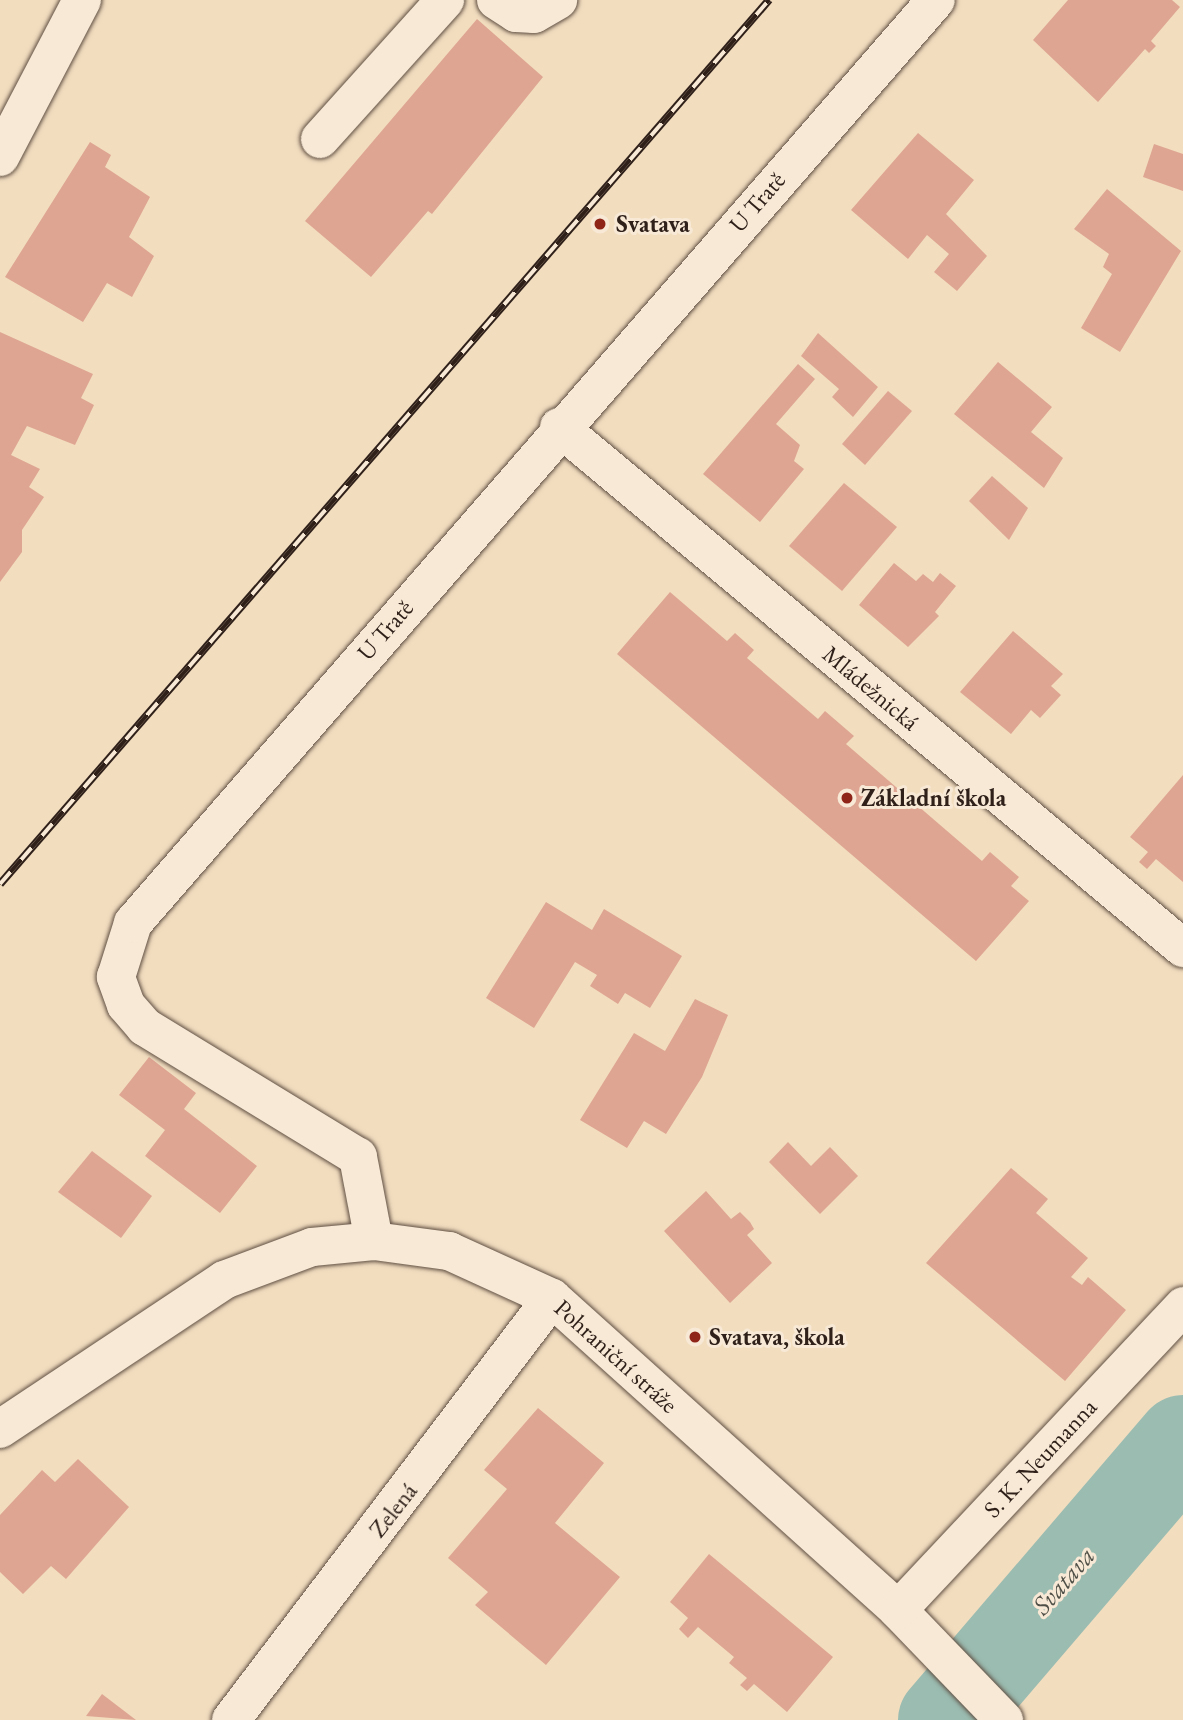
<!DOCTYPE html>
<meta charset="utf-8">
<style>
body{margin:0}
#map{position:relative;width:1183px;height:1720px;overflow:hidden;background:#f2ddbf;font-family:"EB Garamond",serif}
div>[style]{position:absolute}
.river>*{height:94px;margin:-47px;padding:0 47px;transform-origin:47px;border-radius:47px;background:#9bbcb1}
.building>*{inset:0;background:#dea593}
.roads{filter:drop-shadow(0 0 2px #604f43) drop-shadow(0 0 2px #604f43)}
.minor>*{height:38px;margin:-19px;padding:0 19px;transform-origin:19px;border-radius:19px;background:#f7e9d5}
.rail>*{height:8px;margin-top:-4px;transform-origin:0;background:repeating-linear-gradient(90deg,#f7e9d5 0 16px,#2f201a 0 32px);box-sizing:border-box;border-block:2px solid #2f201a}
.dots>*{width:19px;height:19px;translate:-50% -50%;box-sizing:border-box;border:4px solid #f7e9d5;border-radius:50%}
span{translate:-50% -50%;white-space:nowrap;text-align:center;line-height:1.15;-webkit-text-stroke:6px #f7e9d5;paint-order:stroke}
.street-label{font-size:24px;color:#2f201a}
.poi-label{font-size:24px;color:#2f201a;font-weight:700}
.left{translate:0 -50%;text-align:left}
.water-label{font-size:26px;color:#4f4f47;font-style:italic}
</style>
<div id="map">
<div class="river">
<div style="left:945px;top:1720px;width:366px;rotate:-49.4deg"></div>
</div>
<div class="building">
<div style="clip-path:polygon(1068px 0,1172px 0,1180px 7px,1151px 41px,1156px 46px,1149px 53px,1145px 49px,1098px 102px,1033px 40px)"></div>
<div style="clip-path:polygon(477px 19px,543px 77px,432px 214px,428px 211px,371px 277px,305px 221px)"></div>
<div style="clip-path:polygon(918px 133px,974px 180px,946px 214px,987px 256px,957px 291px,934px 272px,949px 254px,927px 235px,908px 259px,851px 210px)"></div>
<div style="clip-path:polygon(90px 142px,111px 155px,105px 167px,150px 197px,129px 237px,154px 256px,132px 297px,107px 283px,83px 322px,5px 277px)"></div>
<div style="clip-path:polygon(1154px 144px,1183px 154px,1183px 191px,1143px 177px)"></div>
<div style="clip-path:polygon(1107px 189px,1181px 251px,1120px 352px,1081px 328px,1112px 274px,1103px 267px,1109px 254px,1074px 229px)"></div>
<div style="clip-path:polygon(0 332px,93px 374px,81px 398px,94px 405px,75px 445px,27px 426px,11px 455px,40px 469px,29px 487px,44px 497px,22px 530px,22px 552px,0 582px)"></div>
<div style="clip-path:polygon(818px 333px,878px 387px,853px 417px,832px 397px,839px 389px,801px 356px)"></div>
<div style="clip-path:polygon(998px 362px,1052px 407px,1031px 432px,1063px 458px,1044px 488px,954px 414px)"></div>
<div style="clip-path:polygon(798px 364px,815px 379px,776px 424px,800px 445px,794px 461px,804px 469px,760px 522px,703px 474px)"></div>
<div style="clip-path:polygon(888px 391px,912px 411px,865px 465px,842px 444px)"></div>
<div style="clip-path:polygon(992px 476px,1028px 508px,1009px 540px,969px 501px)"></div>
<div style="clip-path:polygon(844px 483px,897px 527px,842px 591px,789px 546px)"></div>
<div style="clip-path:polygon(894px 563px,916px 581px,923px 574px,933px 582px,940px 573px,956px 586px,935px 612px,939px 616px,908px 647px,859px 605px)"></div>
<div style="clip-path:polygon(670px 592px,727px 641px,735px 633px,754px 650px,747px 658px,818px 719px,825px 711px,854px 736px,846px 744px,982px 861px,990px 852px,1019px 877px,1011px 886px,1029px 901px,976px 961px,617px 654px)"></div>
<div style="clip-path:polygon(1013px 631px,1063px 674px,1051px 686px,1061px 695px,1040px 718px,1031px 710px,1011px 734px,960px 692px)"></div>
<div style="clip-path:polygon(1183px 775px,1183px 882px,1156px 859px,1147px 869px,1139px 862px,1148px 852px,1130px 837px)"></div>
<div style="clip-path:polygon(546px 902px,592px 930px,604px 909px,682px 956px,650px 1008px,625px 993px,618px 1004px,590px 986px,597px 975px,575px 962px,534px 1028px,486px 998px)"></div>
<div style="clip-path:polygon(695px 999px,728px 1015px,702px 1077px,666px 1134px,644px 1121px,627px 1148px,580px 1120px,634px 1033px,665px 1051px)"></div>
<div style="clip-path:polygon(149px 1057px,196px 1093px,184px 1109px,257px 1166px,220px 1213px,145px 1156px,165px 1130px,119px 1095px)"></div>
<div style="clip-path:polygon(788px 1142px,811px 1166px,830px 1147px,858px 1176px,820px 1214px,769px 1162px)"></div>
<div style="clip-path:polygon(92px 1151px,152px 1196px,121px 1238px,58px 1192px)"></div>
<div style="clip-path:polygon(1011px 1168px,1048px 1199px,1036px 1213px,1088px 1258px,1071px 1277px,1082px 1285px,1088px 1277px,1126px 1310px,1065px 1381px,926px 1263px)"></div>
<div style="clip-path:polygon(706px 1191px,731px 1219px,740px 1212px,750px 1222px,754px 1229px,747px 1235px,772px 1263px,730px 1303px,664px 1231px)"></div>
<div style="clip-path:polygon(538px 1408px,604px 1463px,555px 1523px,620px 1577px,546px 1665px,475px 1605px,488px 1592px,448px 1558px,507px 1489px,484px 1470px)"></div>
<div style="clip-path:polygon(78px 1459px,129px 1507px,66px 1579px,51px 1566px,23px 1594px,0 1572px,0 1515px,42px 1470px,55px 1482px)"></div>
<div style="clip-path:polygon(709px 1554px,833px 1657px,787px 1712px,754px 1684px,747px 1691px,740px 1685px,747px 1678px,729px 1663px,734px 1657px,698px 1627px,688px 1638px,679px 1629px,688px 1618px,670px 1602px)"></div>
<div style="clip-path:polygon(102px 1694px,136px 1720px,86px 1716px)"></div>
</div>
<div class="roads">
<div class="minor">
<div style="left:496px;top:0;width:24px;rotate:33deg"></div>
<div style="left:516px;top:13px;width:18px;rotate:3deg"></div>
<div style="left:534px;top:14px;width:28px;rotate:-30deg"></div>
<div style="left:320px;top:139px;width:187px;rotate:-48deg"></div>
<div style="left:0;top:157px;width:177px;rotate:-62.4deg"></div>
<div style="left:559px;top:427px;width:813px;rotate:39.86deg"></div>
<div style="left:374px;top:1241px;width:86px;rotate:-100.8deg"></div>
<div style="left:358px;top:1157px;width:250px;rotate:-148.6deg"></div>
<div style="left:145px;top:1027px;width:29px;rotate:-131deg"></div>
<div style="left:126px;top:1005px;width:30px;rotate:-110deg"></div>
<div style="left:116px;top:977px;width:57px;rotate:-72.5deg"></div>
<div style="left:133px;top:923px;width:1223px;rotate:-48.98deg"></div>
<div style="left:0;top:1429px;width:269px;rotate:-33.6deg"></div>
<div style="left:224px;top:1280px;width:94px;rotate:-20.6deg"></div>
<div style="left:312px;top:1247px;width:62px;rotate:-5.5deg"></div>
<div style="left:374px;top:1241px;width:76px;rotate:7.6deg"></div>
<div style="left:449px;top:1251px;width:113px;rotate:24.5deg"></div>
<div style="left:552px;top:1298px;width:466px;rotate:42deg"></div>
<div style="left:898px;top:1610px;width:153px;rotate:46.1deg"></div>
<div style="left:898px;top:1610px;width:417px;rotate:-46.8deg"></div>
<div style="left:231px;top:1720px;width:530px;rotate:-52.74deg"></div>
</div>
</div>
<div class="rail">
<div style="left:0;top:884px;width:1172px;rotate:-48.98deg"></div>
</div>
<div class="dots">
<div style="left:600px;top:224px;background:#8f2418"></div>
<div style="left:847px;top:798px;background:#8f2418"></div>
<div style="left:695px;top:1337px;background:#8f2418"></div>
</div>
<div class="street-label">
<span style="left:757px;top:202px;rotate:-49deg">U Tratě</span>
<span style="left:385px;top:630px;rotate:-49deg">U Tratě</span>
<span style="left:871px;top:688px;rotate:40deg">Mládežnická</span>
<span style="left:616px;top:1356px;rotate:42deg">Pohraniční stráže</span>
<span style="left:1040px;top:1458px;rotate:-47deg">S. K. Neumanna</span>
<span style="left:393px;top:1510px;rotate:-52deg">Zelená</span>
</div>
<div class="poi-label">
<span class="left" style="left:616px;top:224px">Svatava</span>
<span class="left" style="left:861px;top:798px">Základní škola</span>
<span class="left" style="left:709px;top:1337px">Svatava, škola</span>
</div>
<div class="water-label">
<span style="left:1064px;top:1581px;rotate:-49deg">Svatava</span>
</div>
</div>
